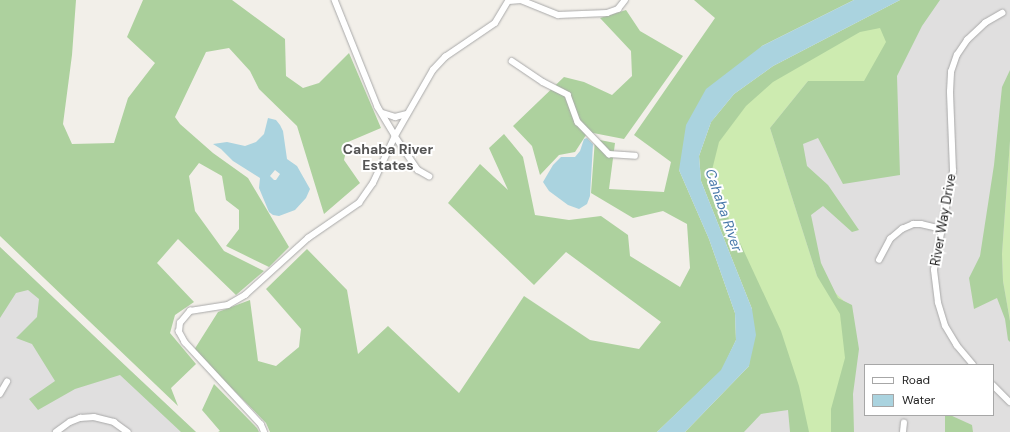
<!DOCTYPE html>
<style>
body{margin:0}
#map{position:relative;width:1010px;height:432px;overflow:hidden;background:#f2efe9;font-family:"DM Sans",sans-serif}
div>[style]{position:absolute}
.residential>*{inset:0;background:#e0dfdf}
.grass>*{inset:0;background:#cdebb0}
.forest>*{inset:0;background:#add19e}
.water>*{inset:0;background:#aad3df}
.roads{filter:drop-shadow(0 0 1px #a9a9a9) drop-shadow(0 0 1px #a9a9a9)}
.street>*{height:5.5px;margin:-2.75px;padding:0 2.75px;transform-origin:2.75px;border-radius:2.75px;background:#fff}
span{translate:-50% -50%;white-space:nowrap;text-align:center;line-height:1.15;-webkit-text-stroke:4px #fff;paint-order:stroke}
.street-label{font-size:13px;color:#222}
.neighbourhood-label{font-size:14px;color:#555;font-weight:700}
.water-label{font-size:14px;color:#4a7aab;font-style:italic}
.legend{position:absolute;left:864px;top:364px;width:130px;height:52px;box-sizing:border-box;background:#fff;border:1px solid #a7a7a7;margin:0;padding:5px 7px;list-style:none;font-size:12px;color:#222}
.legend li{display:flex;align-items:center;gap:8px;height:20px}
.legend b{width:20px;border:1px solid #a7a7a7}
</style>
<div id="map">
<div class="residential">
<div style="clip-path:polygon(evenodd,905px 0,1010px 0,1010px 432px,703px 432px,773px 346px,711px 133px,905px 0,865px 365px,993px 365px,993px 415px,865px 415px,865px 365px)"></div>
<div style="clip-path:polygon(0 247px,131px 371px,196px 432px,0 432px)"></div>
</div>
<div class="grass">
<div style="clip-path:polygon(882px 13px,907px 51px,864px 81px,808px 81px,770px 128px,817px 276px,843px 300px,855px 358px,835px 432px,800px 432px,701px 167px,736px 101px)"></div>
<div style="clip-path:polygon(1010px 141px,1010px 321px,1003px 281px,1002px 254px)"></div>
</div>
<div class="forest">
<div style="clip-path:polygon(0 0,76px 0,72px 55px,63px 124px,72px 144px,114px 143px,128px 98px,155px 63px,127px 37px,143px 0,232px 0,285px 39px,286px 76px,303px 88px,319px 83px,349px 53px,381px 128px,348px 142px,344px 160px,360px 183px,324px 214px,297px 126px,259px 89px,250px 71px,229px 48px,206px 52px,175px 117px,180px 124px,213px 153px,248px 178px,289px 247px,269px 267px,226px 246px,239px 229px,239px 210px,226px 200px,222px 176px,199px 163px,189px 176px,195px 211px,224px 251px,264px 271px,236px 295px,178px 239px,157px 263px,194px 302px,175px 315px,170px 333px,196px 364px,171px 388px,178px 406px,0 236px)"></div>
<div style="clip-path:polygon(694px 0,854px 0,762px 46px,679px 170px,709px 239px,735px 313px,736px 340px,722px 370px,657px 432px,270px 432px,266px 423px,194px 350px,218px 312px,250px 300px,258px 361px,276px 366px,299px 347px,301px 329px,266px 289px,307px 249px,347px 290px,358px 354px,388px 326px,459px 393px,524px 296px,590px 340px,639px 349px,661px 322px,566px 252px,534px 285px,448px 203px,480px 164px,508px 190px,489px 148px,504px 134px,523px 157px,535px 215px,569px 220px,601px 216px,628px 235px,630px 256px,680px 287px,690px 268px,687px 224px,663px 211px,633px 218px,591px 193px,595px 139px,615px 143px,609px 189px,664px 192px,671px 162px,634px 135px,715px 18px)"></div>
<div style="clip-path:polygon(900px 0,940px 0,922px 26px,897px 76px,900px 175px,843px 184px,818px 138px,803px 144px,807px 166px,828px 185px,859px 230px,852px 232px,823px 206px,811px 215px,821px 263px,838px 298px,852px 305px,859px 349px,853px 394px,854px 432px,831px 432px,831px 409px,845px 358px,840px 314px,817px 276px,770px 128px,808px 81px,864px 81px,886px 42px,880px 28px,860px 32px,773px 82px,746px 106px,719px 142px,712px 170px,722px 204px,781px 331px,799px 386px,809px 432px,790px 432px,788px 410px,761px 414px,744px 432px,685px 432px,749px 366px,752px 309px,701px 181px,699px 156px,711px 122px,734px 94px,773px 66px)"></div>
<div style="clip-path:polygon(626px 10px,640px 31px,683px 56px,624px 139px,588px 132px,575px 152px,559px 155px,540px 175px,532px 146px,513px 126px,564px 77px,584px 82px,612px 95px,632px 76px,631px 51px,600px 18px)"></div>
<div style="clip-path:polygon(1010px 70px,1010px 141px,1002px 254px,1003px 281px,1010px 321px,1010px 342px,1008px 340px,1005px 319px,997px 298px,974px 309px,969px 278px,980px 256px,994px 165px,1002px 87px)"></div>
<div style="clip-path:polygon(0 247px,131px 371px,196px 432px,181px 432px,120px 375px,75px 389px,38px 410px,29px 399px,55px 381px,32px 344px,16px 338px,37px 317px,39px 299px,28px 290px,16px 293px,0 318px)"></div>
<div style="clip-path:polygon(214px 384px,257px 428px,259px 432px,218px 432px,220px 431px,202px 410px)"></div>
<div style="clip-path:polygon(945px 415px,950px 415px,972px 425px,973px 432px,945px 432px)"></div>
</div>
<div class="water">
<div style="clip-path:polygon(854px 0,900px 0,773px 66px,734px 94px,711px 122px,699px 156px,701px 181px,752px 309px,756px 335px,749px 366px,685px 432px,657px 432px,721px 370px,736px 340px,735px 313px,709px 239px,679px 170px,686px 125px,706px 89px,762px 46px)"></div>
<div style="clip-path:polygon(evenodd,268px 118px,276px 120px,280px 125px,283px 131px,287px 159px,297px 166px,310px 189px,306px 198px,295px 210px,279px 216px,273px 215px,269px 212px,259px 188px,260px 178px,233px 161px,221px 149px,213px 144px,227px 142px,245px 146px,256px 142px,264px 134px,268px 118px,275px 170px,280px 174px,276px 180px,274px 180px,270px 176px,275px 170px)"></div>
<div style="clip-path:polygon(587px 138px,593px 144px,590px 196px,587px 204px,579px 209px,568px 205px,549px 191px,543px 182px,553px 165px,561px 157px,575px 157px,580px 151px,584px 139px)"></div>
</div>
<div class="roads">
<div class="street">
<div style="left:335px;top:0;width:115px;rotate:68.1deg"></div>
<div style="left:378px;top:107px;width:33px;rotate:59deg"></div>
<div style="left:509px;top:1px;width:12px;rotate:-5deg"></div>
<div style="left:521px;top:0;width:40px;rotate:22deg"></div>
<div style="left:558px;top:15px;width:49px;rotate:-2.3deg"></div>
<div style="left:607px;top:13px;width:12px;rotate:-20deg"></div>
<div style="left:618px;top:9px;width:11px;rotate:-52deg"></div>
<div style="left:512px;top:61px;width:37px;rotate:34deg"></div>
<div style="left:543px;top:82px;width:28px;rotate:27deg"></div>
<div style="left:568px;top:95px;width:29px;rotate:70deg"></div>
<div style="left:578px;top:122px;width:45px;rotate:45.9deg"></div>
<div style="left:609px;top:154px;width:26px;rotate:4deg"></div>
<div style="left:383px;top:113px;width:13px;rotate:18deg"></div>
<div style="left:395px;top:117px;width:12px;rotate:-14deg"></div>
<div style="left:395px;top:136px;width:41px;rotate:55.9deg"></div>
<div style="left:418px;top:170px;width:13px;rotate:29deg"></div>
<div style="left:879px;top:260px;width:24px;rotate:-62deg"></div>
<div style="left:890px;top:239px;width:16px;rotate:-40deg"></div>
<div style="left:902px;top:229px;width:12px;rotate:-24deg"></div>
<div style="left:913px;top:224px;width:8px"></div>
<div style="left:921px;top:224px;width:22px;rotate:13deg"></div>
<div style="left:973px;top:365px;width:25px;rotate:-130deg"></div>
<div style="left:957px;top:346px;width:23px;rotate:-121deg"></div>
<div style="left:945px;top:326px;width:24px;rotate:-107deg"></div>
<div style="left:938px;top:303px;width:33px;rotate:-97deg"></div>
<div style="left:934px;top:270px;width:101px;rotate:-79.1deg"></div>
<div style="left:953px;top:171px;width:79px;rotate:-92.2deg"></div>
<div style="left:950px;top:92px;width:20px;rotate:-87deg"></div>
<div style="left:951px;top:72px;width:18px;rotate:-71deg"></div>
<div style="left:957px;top:55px;width:18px;rotate:-56deg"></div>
<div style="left:967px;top:40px;width:25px;rotate:-43deg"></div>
<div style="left:985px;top:23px;width:20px;rotate:-30deg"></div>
<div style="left:993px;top:385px;width:24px;rotate:45deg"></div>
<div style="left:0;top:394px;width:14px;rotate:-60deg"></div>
<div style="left:56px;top:432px;width:17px;rotate:-36deg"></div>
<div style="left:70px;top:422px;width:11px;rotate:-22deg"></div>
<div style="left:80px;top:418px;width:14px;rotate:-4deg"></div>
<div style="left:94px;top:417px;width:21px;rotate:14deg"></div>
<div style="left:114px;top:422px;width:17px;rotate:36deg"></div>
<div style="left:264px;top:432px;width:8px;rotate:-113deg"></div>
<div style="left:261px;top:425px;width:112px;rotate:-132.8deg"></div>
<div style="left:185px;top:343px;width:13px;rotate:-119deg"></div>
<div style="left:179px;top:332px;width:9px;rotate:-84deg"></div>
<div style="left:180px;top:323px;width:16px;rotate:-50deg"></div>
<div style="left:190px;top:311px;width:38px;rotate:-9deg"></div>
<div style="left:228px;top:305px;width:20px;rotate:-30deg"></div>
<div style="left:245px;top:295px;width:85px;rotate:-42.1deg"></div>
<div style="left:308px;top:238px;width:62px;rotate:-34.5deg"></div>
<div style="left:359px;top:203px;width:24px;rotate:-55deg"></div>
<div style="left:373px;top:183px;width:52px;rotate:-64.9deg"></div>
<div style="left:395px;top:136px;width:76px;rotate:-60.1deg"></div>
<div style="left:433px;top:70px;width:18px;rotate:-47deg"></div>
<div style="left:445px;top:57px;width:60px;rotate:-34.2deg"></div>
<div style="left:495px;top:23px;width:27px;rotate:-59deg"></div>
<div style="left:903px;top:432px;width:9px;rotate:-84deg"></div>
</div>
</div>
<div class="street-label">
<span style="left:944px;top:220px;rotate:-80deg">River Way Drive</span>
</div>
<div class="neighbourhood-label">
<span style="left:388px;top:157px">Cahaba River<br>Estates</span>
</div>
<div class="water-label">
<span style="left:724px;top:210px;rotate:71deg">Cahaba River</span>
</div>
<ul class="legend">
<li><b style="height:5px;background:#fff"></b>Road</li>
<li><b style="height:11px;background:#aad3df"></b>Water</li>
</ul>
</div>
